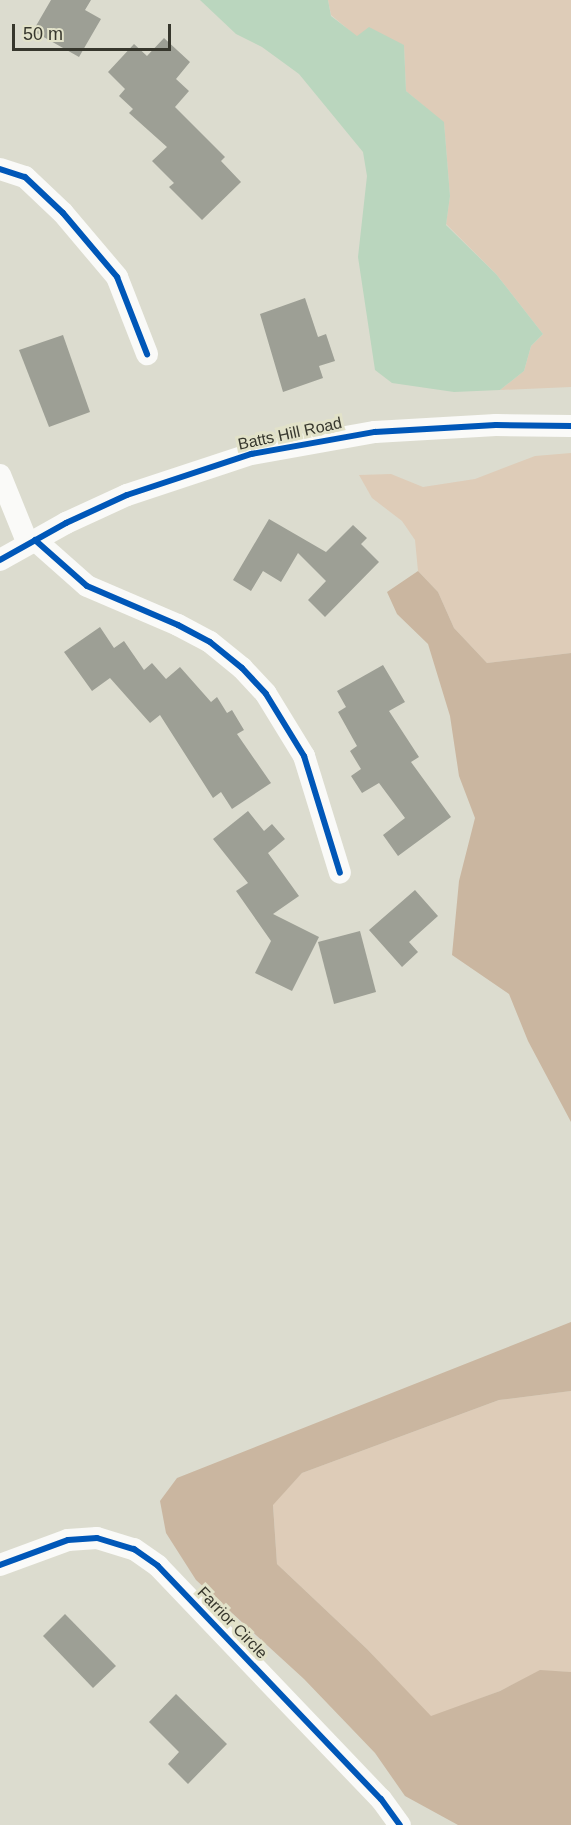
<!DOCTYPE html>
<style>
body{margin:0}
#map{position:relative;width:571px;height:1825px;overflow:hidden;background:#dcdccf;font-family:Helvetica,sans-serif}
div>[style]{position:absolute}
.green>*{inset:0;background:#deccb8}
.forest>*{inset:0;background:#cab6a0}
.water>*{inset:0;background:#bad6be}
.building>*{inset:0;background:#9d9f95}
.minor>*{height:22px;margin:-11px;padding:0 11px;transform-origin:11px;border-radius:11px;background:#fafaf8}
.cycleway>*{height:6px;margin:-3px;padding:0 3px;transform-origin:3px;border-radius:3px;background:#0057b8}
span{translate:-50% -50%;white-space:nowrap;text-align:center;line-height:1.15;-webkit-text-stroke:6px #e2e2c9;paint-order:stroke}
.street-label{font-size:16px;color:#37372d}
.scale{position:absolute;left:12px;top:24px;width:159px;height:27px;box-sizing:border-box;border:3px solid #37372d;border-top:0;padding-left:8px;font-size:18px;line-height:21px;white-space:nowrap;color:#37372d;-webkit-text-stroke:4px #e2e2c9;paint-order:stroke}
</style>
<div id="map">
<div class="green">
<div style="clip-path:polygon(328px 0,571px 0,571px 387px,500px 390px,524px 371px,531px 346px,543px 334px,496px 274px,446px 224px,450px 196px,444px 123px,406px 91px,404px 45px,357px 37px,331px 15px)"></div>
<div style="clip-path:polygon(571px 453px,571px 653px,487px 663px,454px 628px,438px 592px,418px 571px,415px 540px,402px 521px,372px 498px,359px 475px,391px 474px,423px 487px,475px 479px,535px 456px)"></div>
<div style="clip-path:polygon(571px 1391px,571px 1672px,540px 1671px,500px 1691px,431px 1717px,367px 1649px,277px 1564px,273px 1504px,302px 1473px,499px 1400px)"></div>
</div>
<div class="forest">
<div style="clip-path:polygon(418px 571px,438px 592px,454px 628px,487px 663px,571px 653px,571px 1122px,528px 1041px,509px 994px,452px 955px,459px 881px,475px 818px,459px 776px,450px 716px,428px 644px,397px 614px,387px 592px)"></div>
<div style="clip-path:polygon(571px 1322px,571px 1391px,499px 1400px,302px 1473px,273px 1505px,277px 1564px,367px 1649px,431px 1716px,500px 1691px,540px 1670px,571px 1672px,571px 1825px,458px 1825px,405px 1796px,375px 1753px,304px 1679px,196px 1580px,166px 1533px,160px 1501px,177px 1478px)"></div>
</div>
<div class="water">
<div style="clip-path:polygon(200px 0,328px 0,331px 16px,357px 36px,369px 27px,404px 45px,406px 91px,444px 122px,450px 196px,446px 225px,496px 274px,543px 334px,531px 346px,524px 371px,500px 390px,454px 392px,392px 383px,375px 370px,358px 257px,367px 176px,363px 152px,299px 74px,262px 47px,236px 34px)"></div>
</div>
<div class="building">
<div style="clip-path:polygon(51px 0,91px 0,85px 10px,101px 19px,79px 57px,33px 31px)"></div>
<div style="clip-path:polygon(164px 38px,190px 62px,176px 79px,189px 91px,175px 107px,225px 157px,221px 161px,241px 182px,202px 220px,169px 187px,174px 183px,152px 161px,167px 147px,129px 113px,133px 109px,119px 96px,125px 89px,108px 72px,134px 44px,147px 56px)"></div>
<div style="clip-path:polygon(305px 298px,318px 337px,326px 334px,335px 361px,319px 366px,323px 378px,283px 392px,260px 314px)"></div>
<div style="clip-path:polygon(63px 335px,90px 412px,49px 427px,19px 350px)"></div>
<div style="clip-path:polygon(269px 519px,326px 552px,353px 525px,367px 538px,361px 544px,379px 562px,325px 617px,308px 600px,326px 581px,298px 553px,281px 582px,263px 571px,251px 591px,233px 580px)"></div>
<div style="clip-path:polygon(100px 627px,114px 648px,124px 641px,144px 670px,152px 663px,166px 679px,180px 667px,211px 702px,217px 697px,227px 713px,232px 710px,244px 730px,237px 734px,271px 783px,232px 809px,221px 792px,213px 798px,160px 715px,150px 723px,110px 678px,92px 691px,64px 652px)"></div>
<div style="clip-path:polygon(383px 665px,405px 702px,389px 711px,419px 757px,411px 762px,451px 817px,398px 856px,383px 835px,405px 818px,379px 783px,362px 793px,351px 776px,361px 769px,350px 751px,357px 746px,338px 712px,346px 707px,337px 691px)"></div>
<div style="clip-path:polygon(248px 811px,264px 831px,272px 824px,285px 839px,268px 853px,299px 896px,273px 914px,319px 937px,292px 991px,255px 973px,271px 941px,236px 891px,248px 883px,213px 839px)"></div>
<div style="clip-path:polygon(415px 890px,438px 916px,409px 942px,418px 952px,402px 967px,369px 930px)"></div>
<div style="clip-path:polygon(360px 931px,376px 992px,334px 1004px,318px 942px)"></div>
<div style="clip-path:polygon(65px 1614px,116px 1666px,93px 1688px,43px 1636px)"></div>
<div style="clip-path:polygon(176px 1694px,227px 1744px,188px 1784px,168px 1764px,179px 1752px,149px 1722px)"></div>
</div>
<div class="minor">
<div style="left:0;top:169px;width:26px;rotate:18deg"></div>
<div style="left:25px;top:177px;width:52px;rotate:43.5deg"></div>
<div style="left:63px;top:213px;width:84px;rotate:49.8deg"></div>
<div style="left:117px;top:277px;width:83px;rotate:68.7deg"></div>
<div style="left:0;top:475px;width:74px;rotate:67.9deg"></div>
<div style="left:35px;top:540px;width:69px;rotate:41.5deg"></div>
<div style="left:87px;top:586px;width:99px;rotate:23.2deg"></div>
<div style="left:178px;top:625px;width:36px;rotate:28deg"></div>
<div style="left:210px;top:642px;width:41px;rotate:39.1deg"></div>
<div style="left:242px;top:668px;width:35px;rotate:47deg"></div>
<div style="left:266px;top:694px;width:73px;rotate:58.5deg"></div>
<div style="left:304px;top:756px;width:122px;rotate:72.9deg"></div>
<div style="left:0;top:560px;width:76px;rotate:-29.3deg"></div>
<div style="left:66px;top:523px;width:67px;rotate:-24.7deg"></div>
<div style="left:127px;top:495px;width:131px;rotate:-18.3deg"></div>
<div style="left:251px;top:454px;width:126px;rotate:-10.1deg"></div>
<div style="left:375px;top:432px;width:121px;rotate:-3.3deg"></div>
<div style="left:496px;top:425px;width:75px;rotate:0.8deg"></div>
<div style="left:0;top:1565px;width:72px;rotate:-20.2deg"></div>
<div style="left:68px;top:1540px;width:29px;rotate:-4deg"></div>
<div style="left:97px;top:1538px;width:39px;rotate:17deg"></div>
<div style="left:134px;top:1549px;width:29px;rotate:35deg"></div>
<div style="left:158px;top:1566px;width:323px;rotate:46.3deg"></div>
<div style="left:381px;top:1799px;width:32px;rotate:54deg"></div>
</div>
<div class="cycleway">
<div style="left:0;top:169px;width:26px;rotate:18deg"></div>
<div style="left:25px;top:177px;width:52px;rotate:43.5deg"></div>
<div style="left:63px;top:213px;width:84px;rotate:49.8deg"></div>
<div style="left:117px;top:277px;width:83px;rotate:68.7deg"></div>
<div style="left:35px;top:540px;width:69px;rotate:41.5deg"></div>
<div style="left:87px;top:586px;width:99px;rotate:23.2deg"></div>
<div style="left:178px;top:625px;width:36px;rotate:28deg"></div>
<div style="left:210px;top:642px;width:41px;rotate:39.1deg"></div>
<div style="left:242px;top:668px;width:35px;rotate:47deg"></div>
<div style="left:266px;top:694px;width:73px;rotate:58.5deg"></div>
<div style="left:304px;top:756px;width:122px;rotate:72.9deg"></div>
<div style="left:0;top:560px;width:76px;rotate:-29.3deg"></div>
<div style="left:66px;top:523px;width:67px;rotate:-24.7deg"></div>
<div style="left:127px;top:495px;width:131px;rotate:-18.3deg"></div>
<div style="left:251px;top:454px;width:126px;rotate:-10.1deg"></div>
<div style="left:375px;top:432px;width:121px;rotate:-3.3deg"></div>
<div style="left:496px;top:425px;width:75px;rotate:0.8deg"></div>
<div style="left:0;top:1565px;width:72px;rotate:-20.2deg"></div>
<div style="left:68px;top:1540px;width:29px;rotate:-4deg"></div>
<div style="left:97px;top:1538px;width:39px;rotate:17deg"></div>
<div style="left:134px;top:1549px;width:29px;rotate:35deg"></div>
<div style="left:158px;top:1566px;width:323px;rotate:46.3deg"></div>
<div style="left:381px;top:1799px;width:32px;rotate:54deg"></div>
</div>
<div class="street-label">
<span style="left:290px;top:434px;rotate:-12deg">Batts Hill Road</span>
<span style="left:232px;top:1623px;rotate:46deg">Farrior Circle</span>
</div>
<div class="scale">50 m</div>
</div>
